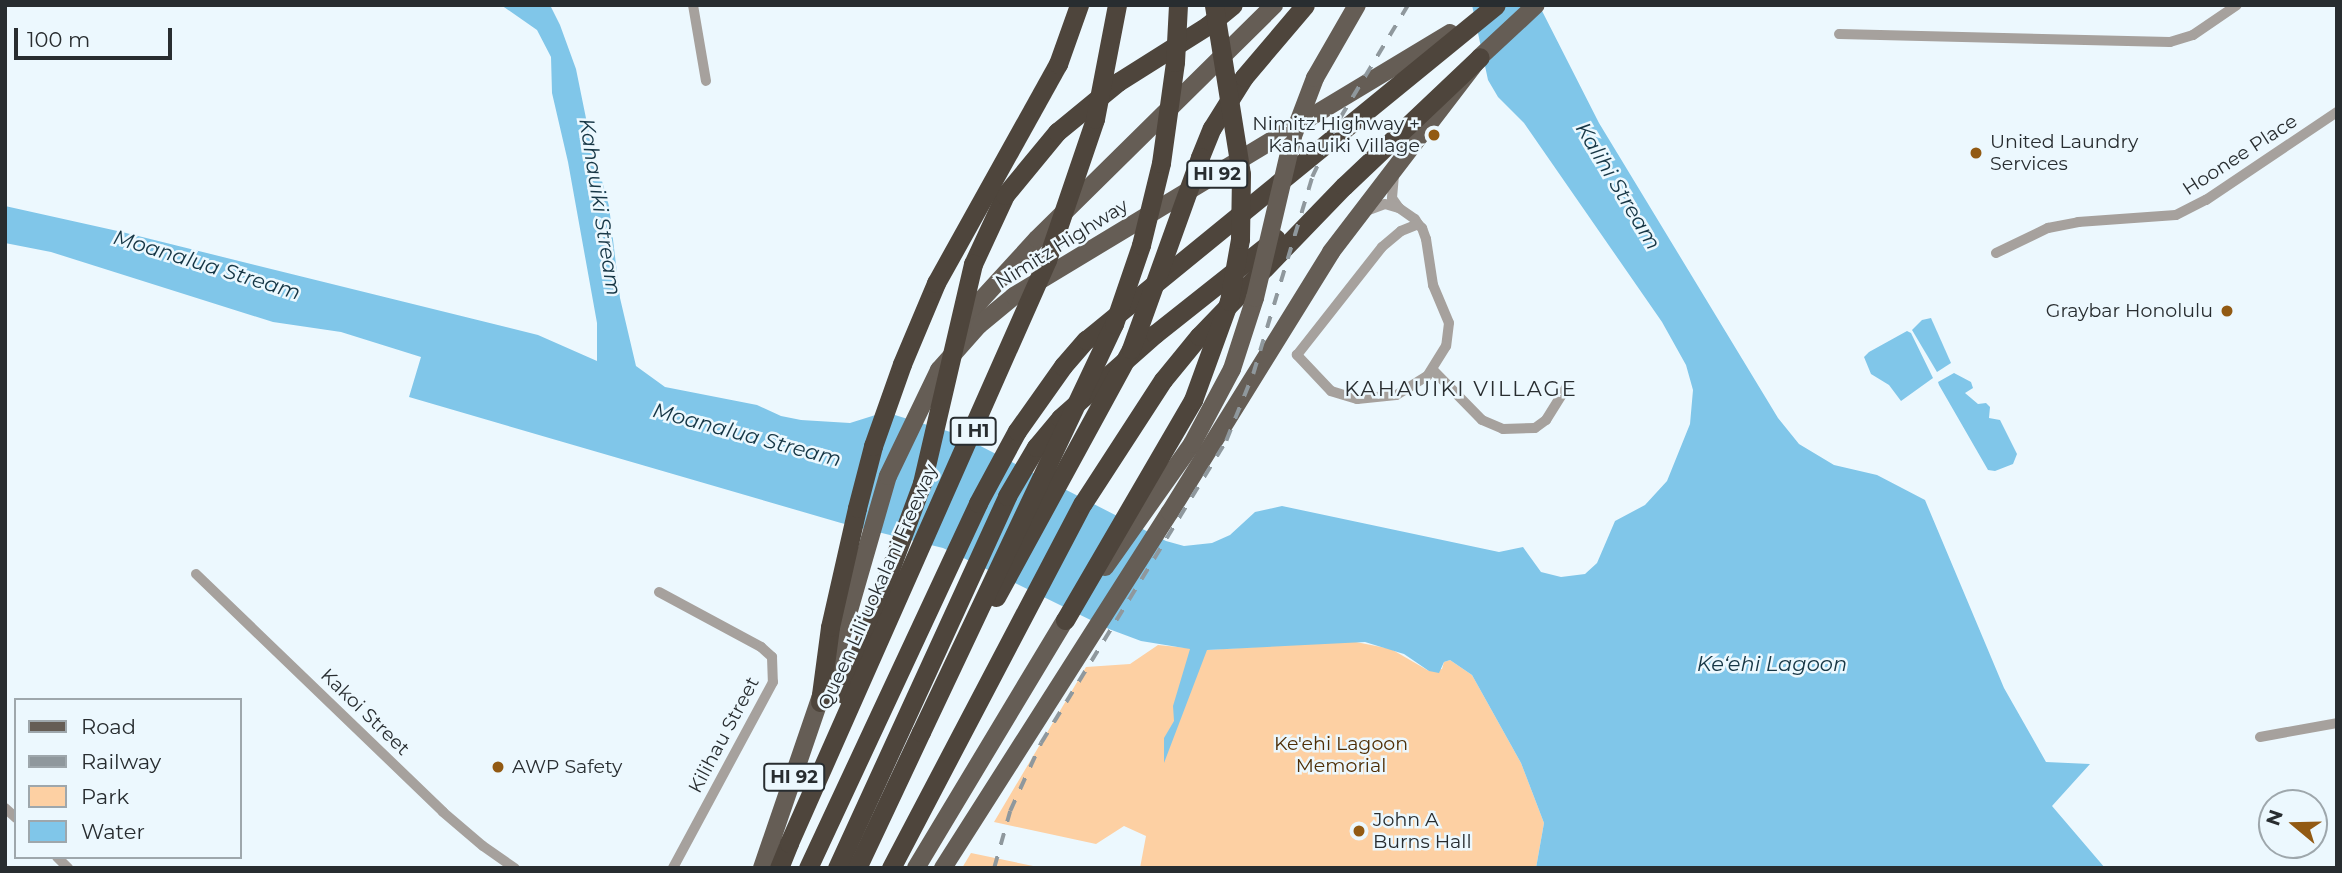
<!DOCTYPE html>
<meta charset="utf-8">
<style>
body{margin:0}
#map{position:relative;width:2342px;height:873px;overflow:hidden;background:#ecf8fe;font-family:Montserrat,sans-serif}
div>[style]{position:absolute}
.green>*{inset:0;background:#fdd0a3}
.water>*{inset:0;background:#80c6e9}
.minor>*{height:10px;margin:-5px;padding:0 5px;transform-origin:5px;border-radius:5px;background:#a6a19d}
.primary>*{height:18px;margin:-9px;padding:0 9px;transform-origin:9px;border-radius:9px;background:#655d55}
.motorway>*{height:19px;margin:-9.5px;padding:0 9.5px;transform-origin:9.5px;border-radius:9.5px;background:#4e453c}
.rail>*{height:3.5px;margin-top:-1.75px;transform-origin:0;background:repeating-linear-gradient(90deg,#8f989d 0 12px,transparent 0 24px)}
.primary-bridge>*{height:18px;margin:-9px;padding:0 9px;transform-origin:9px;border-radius:9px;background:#655d55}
.motorway-bridge>*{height:19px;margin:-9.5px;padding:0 9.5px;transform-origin:9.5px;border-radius:9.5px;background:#4e453c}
.dots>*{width:19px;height:19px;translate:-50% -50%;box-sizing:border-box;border:4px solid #ecf8fe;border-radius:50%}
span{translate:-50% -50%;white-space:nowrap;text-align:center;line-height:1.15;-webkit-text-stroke:5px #ecf8fe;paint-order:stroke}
.shield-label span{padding:2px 5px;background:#ecf8fe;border:2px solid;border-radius:5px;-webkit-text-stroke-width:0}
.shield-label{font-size:18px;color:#282d30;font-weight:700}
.poi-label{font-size:19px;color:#282d30}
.right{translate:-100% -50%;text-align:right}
.left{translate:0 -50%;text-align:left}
.street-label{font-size:19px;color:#282d30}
.park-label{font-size:19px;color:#4e2e06}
.water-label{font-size:21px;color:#163645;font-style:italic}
.neighbourhood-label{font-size:21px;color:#282d30;letter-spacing:2px}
.frame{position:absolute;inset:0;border:7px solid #282d30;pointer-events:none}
.legend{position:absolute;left:14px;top:698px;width:228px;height:161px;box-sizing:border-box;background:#ecf8fe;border:2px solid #9ea7ac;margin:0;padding:9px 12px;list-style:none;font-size:21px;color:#282d30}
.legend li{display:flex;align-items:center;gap:14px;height:35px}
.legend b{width:35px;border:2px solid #9ea7ac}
.north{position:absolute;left:2258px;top:789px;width:70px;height:70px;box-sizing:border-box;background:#ecf8fe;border:2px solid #9ea7ac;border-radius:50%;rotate:289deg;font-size:19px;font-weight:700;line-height:28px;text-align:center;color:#282d30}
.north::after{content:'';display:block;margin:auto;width:24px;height:32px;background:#925a13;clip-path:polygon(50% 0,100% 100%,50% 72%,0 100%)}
.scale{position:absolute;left:14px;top:28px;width:158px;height:32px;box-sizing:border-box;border:4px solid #282d30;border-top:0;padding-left:9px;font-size:21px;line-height:24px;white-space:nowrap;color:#282d30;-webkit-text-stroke:5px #ecf8fe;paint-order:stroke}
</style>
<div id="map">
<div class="green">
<div style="clip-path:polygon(1351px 641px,1391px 649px,1429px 671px,1442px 669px,1444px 662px,1450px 660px,1472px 675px,1521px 763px,1544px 823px,1536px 868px,1140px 868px,1146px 836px,1124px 826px,1096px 844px,994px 822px,1086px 667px,1130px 664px,1158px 645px,1207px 650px)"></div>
<div style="clip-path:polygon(971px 853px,1043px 868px,962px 868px)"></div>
</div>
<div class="water">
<div style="clip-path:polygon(501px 5px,550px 5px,560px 25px,576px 69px,590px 138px,609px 206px,620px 298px,636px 366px,665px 387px,757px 405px,781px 416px,801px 420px,850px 423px,885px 412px,957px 434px,1166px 541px,1184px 546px,1212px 543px,1230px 535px,1255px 512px,1282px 506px,1499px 552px,1523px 547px,1541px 572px,1561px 577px,1585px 574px,1597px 563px,1615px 521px,1645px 505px,1667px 481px,1690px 424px,1693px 390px,1686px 365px,1662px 322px,1524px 123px,1498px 97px,1488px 80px,1472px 5px,1539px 5px,1599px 123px,1778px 418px,1799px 444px,1834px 465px,1877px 475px,1925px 500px,2004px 688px,2046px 762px,2090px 764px,2052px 806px,2105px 868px,1536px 868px,1544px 823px,1521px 763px,1472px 675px,1450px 660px,1444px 662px,1439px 673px,1429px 671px,1404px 654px,1365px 642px,1207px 650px,1164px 763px,1164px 738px,1174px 721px,1173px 706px,1190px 649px,1141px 641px,1109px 629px,943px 548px,841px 523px,409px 397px,421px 357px,341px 332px,273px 322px,51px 252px,5px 243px,5px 206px,122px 232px,538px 335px,597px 361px,597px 323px,568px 162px,552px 93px,551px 57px,537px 30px)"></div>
<div style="clip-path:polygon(1931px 318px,1951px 363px,1937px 372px,1912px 330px,1922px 320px)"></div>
<div style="clip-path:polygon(1907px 331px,1911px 333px,1933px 378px,1901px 401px,1889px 385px,1871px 374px,1864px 357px,1869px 352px)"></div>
<div style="clip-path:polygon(1954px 373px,1971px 382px,1973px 388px,1965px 393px,1978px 404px,1986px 403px,1990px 407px,1989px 418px,2000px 420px,2017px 454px,2013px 464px,1995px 471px,1988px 470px,1939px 385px,1938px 382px)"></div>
</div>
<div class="minor">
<div style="left:693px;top:5px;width:77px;rotate:80.3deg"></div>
<div style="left:1839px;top:34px;width:331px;rotate:1.4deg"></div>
<div style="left:2170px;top:42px;width:24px;rotate:-17deg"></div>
<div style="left:2193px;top:35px;width:53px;rotate:-34.3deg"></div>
<div style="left:1394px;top:175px;width:23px;rotate:95deg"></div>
<div style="left:1392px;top:198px;width:12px;rotate:55deg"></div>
<div style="left:1399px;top:208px;width:19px;rotate:35deg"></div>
<div style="left:1415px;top:219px;width:6px;rotate:59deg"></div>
<div style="left:1418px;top:224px;width:6px;rotate:45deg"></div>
<div style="left:1422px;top:228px;width:12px;rotate:70deg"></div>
<div style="left:1426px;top:239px;width:47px;rotate:81.3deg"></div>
<div style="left:1433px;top:285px;width:41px;rotate:67.2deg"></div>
<div style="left:1449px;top:323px;width:23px;rotate:97deg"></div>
<div style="left:1446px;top:346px;width:36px;rotate:122deg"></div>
<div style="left:1427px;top:376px;width:36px;rotate:148deg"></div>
<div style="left:1396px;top:395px;width:39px;rotate:174deg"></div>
<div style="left:1357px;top:399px;width:27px;rotate:-163deg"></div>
<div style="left:1331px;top:391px;width:50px;rotate:-133.4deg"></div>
<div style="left:1297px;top:355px;width:137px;rotate:-51.8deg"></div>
<div style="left:1382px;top:247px;width:25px;rotate:-40deg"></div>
<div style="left:1401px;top:231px;width:18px;rotate:-22deg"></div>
<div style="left:1366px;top:211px;width:20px;rotate:-20deg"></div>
<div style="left:1385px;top:204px;width:15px;rotate:16deg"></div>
<div style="left:1996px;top:253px;width:58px;rotate:-25.7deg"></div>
<div style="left:2048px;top:228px;width:31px;rotate:-11deg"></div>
<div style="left:2078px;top:222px;width:98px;rotate:-4.1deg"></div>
<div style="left:2176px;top:215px;width:34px;rotate:-27deg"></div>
<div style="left:2206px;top:200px;width:158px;rotate:-33.9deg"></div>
<div style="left:1433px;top:370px;width:70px;rotate:45.6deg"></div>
<div style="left:1482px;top:420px;width:23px;rotate:23deg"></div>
<div style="left:1503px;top:429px;width:32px;rotate:-2deg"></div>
<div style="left:1535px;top:428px;width:14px;rotate:-36deg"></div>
<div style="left:1546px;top:420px;width:38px;rotate:-58deg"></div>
<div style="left:196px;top:574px;width:343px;rotate:43.9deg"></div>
<div style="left:443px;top:812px;width:52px;rotate:40.4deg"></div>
<div style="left:483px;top:846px;width:39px;rotate:35deg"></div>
<div style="left:659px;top:592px;width:116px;rotate:28.3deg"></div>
<div style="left:761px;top:647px;width:15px;rotate:42deg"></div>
<div style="left:772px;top:657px;width:25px;rotate:88deg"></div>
<div style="left:773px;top:682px;width:211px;rotate:118.3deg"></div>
<div style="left:2260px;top:737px;width:78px;rotate:-10.3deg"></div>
<div style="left:5px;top:808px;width:15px;rotate:42deg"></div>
<div style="left:57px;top:857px;width:16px;rotate:45deg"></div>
</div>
<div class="primary">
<div style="left:960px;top:323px;width:114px;rotate:-47.5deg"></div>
<div style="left:1037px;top:239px;width:333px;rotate:-44.6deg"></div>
<div style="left:762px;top:868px;width:254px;rotate:-71.1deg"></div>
<div style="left:844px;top:628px;width:158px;rotate:-73.9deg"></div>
<div style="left:888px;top:476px;width:118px;rotate:-64.3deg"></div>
<div style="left:939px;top:370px;width:60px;rotate:-48.4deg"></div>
<div style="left:979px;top:325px;width:45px;rotate:-39.6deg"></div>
<div style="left:1014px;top:296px;width:509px;rotate:-31.1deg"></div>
<div style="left:916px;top:868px;width:289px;rotate:-59deg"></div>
<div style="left:943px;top:868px;width:422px;rotate:-57.5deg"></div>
<div style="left:1170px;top:512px;width:306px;rotate:-58.2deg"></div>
<div style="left:1331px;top:252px;width:245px;rotate:-52.6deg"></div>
<div style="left:1480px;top:57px;width:76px;rotate:-42.9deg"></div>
</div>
<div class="motorway">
<div style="left:1200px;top:157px;width:31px;rotate:-68deg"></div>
<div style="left:1212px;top:128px;width:60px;rotate:-57.9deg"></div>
<div style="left:1244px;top:77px;width:94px;rotate:-49.7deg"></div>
<div style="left:973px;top:264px;width:76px;rotate:-65.1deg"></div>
<div style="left:1005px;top:195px;width:82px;rotate:-50.5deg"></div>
<div style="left:1057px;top:132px;width:79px;rotate:-39.3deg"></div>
<div style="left:1118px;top:82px;width:105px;rotate:-32.2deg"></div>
<div style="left:1207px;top:26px;width:33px;rotate:-39deg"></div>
<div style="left:820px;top:702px;width:76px;rotate:-82.4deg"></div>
<div style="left:830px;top:627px;width:122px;rotate:-77.2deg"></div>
<div style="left:857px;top:508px;width:64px;rotate:-75.5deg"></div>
<div style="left:873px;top:446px;width:87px;rotate:-70.5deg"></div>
<div style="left:902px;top:364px;width:88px;rotate:-67.2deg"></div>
<div style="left:936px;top:283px;width:251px;rotate:-60.9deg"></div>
<div style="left:1058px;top:64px;width:63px;rotate:-70.4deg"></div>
<div style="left:779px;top:868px;width:27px;rotate:-68deg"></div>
<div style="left:808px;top:868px;width:403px;rotate:-65deg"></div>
<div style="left:978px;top:503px;width:82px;rotate:-61.6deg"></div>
<div style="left:1017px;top:431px;width:80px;rotate:-54.7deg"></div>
<div style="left:1063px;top:366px;width:35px;rotate:-49deg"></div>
<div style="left:1086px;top:340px;width:529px;rotate:-39.25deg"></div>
<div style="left:837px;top:868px;width:409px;rotate:-65.4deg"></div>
<div style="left:1007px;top:496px;width:57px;rotate:-59.4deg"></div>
<div style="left:1036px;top:447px;width:38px;rotate:-50deg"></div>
<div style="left:1060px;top:418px;width:127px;rotate:-41.5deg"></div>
<div style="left:1155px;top:334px;width:154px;rotate:-38.4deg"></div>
<div style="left:857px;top:868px;width:150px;rotate:-64.8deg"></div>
<div style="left:891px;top:868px;width:412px;rotate:-62.3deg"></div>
<div style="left:1083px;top:503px;width:147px;rotate:-57deg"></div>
<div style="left:1163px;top:380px;width:57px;rotate:-50.7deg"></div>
<div style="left:1199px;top:336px;width:209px;rotate:-46deg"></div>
<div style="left:1344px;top:186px;width:187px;rotate:-43.5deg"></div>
</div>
<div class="rail">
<div style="left:994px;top:868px;width:59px;rotate:-74.3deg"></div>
<div style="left:1010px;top:811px;width:75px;rotate:-65.5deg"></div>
<div style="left:1041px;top:743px;width:354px;rotate:-58.5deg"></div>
<div style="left:1226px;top:441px;width:72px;rotate:-68.1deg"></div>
<div style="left:1253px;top:374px;width:206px;rotate:-73.3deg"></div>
<div style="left:1312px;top:177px;width:65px;rotate:-64.6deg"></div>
<div style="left:1340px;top:118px;width:132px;rotate:-59deg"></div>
</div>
<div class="primary-bridge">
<div style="left:1105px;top:567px;width:151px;rotate:-54.7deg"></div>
<div style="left:1192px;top:444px;width:85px;rotate:-61.9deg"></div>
<div style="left:1232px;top:369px;width:75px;rotate:-72.1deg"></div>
<div style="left:1255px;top:298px;width:166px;rotate:-76.8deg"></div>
<div style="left:1293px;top:136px;width:62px;rotate:-69.2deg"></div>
<div style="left:1315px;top:78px;width:84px;rotate:-60.1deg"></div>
</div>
<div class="motorway-bridge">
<div style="left:996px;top:597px;width:282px;rotate:-61.4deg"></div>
<div style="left:1131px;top:349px;width:204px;rotate:-70.2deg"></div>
<div style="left:1065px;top:620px;width:255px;rotate:-59.8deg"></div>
<div style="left:1193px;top:400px;width:105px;rotate:-70deg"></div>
<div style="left:1229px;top:301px;width:63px;rotate:-79.9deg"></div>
<div style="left:1240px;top:239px;width:65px;rotate:-89.1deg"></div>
<div style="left:1241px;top:174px;width:171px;rotate:-99.1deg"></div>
<div style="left:844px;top:694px;width:225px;rotate:-69.7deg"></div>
<div style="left:922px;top:483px;width:225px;rotate:-76.9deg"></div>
<div style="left:921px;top:732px;width:451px;rotate:-64.7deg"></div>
<div style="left:1114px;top:324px;width:83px;rotate:-71.1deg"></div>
<div style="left:1141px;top:245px;width:84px;rotate:-76.3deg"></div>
<div style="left:1161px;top:163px;width:102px;rotate:-82.1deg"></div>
<div style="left:1175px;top:62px;width:57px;rotate:-87deg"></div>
<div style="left:789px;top:843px;width:638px;rotate:-66.13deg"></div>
<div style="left:1047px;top:260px;width:149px;rotate:-71.2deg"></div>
<div style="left:1095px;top:119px;width:116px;rotate:-79.1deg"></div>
</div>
<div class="dots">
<div style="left:1434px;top:135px;background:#925a13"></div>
<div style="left:1976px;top:153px;background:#925a13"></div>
<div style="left:2227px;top:311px;background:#925a13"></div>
<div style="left:498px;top:767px;background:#925a13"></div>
<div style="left:1359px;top:831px;background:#925a13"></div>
</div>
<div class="shield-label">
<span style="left:1217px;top:174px">HI 92</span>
<span style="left:973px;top:431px">I H1</span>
<span style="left:794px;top:777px">HI 92</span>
</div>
<div class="poi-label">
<span class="right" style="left:1420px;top:135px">Nimitz Highway +<br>Kahauiki Village</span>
<span class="left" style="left:1990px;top:153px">United Laundry<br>Services</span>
<span class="right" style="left:2213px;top:311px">Graybar Honolulu</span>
<span class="left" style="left:512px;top:767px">AWP Safety</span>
<span class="left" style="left:1373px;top:831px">John A<br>Burns Hall</span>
</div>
<div class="street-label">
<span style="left:2240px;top:155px;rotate:-33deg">Hoonee Place</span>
<span style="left:1062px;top:244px;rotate:-32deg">Nimitz Highway</span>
<span style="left:878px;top:587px;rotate:-66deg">Queen Liliʻuokalani Freeway</span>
<span style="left:365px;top:712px;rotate:44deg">Kakoi Street</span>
<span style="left:724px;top:735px;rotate:-62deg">Kilihau Street</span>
</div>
<div class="park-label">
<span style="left:1341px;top:755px">Ke'ehi Lagoon<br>Memorial</span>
</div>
<div class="water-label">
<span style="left:1618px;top:186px;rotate:59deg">Kalihi Stream</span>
<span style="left:600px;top:207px;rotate:81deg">Kahauiki Stream</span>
<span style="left:207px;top:265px;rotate:17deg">Moanalua Stream</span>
<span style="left:747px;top:435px;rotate:15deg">Moanalua Stream</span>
<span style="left:1772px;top:664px">Keʻehi Lagoon</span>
</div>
<div class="neighbourhood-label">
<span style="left:1461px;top:389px">KAHAUIKI VILLAGE</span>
</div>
<div class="frame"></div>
<ul class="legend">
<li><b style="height:9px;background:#655d55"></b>Road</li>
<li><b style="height:9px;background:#8f989d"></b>Railway</li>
<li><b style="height:19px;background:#fdd0a3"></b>Park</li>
<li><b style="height:19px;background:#80c6e9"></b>Water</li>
</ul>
<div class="north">N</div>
<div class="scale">100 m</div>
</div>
